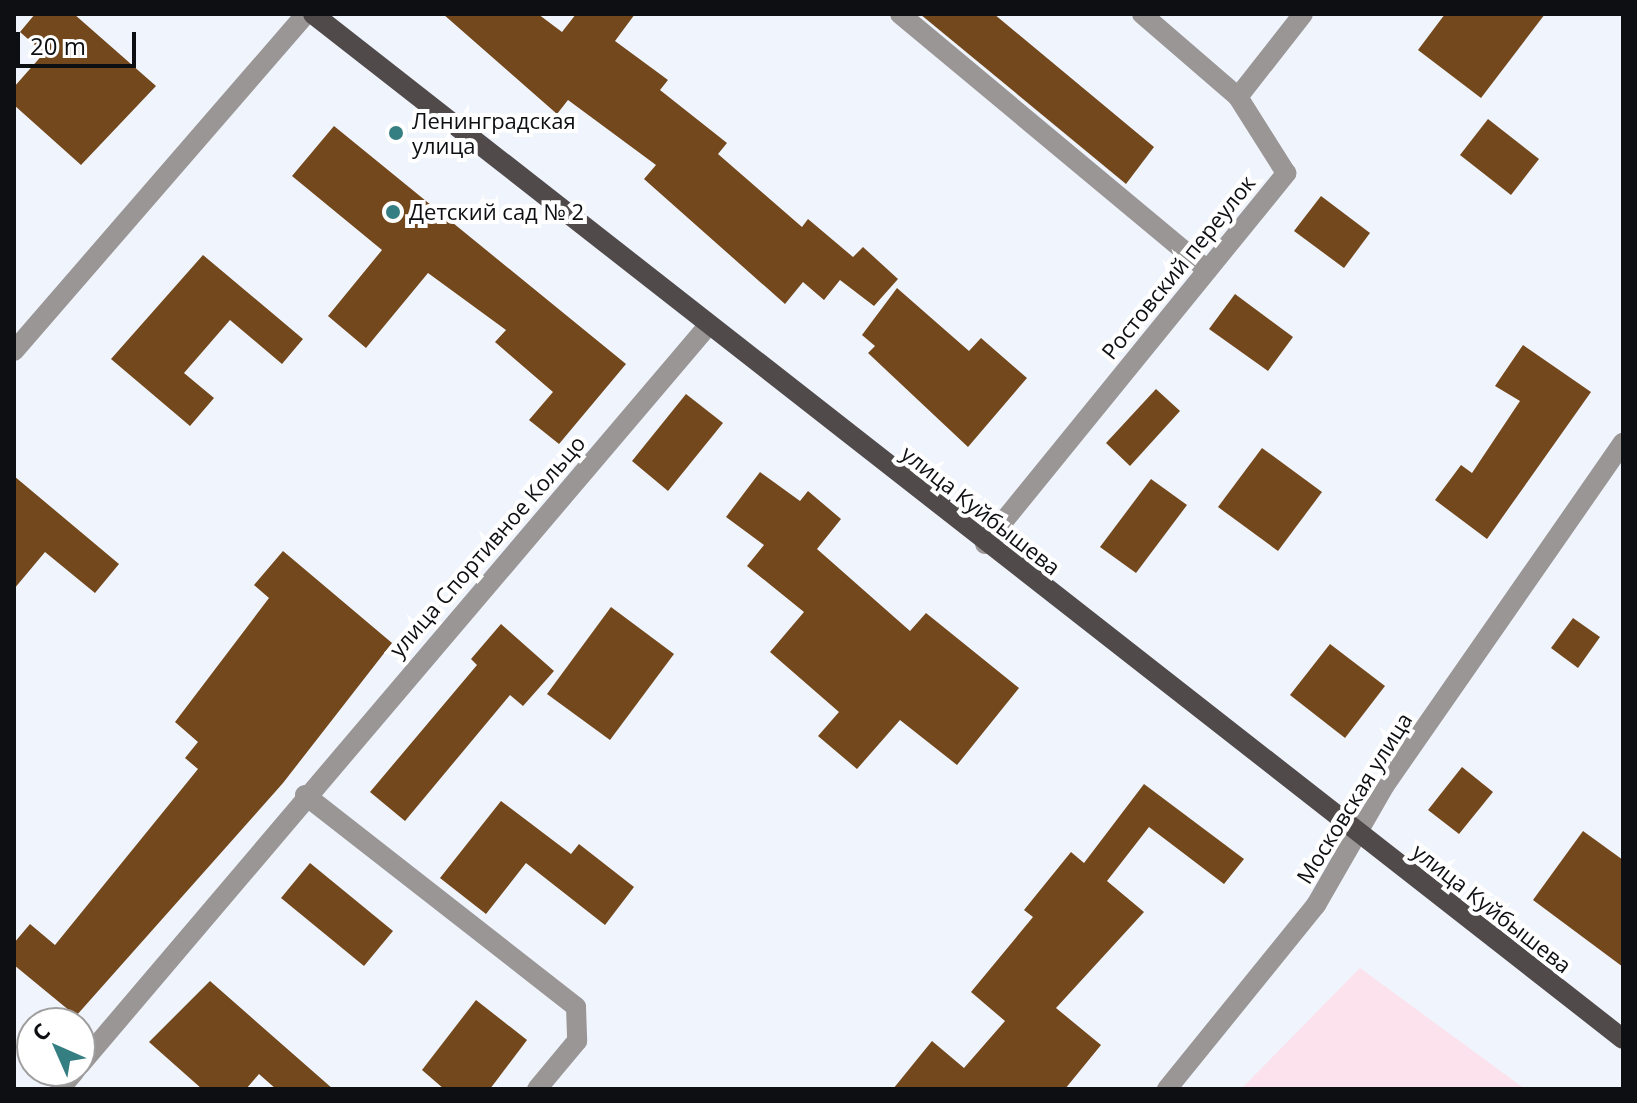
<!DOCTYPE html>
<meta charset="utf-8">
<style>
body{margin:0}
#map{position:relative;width:1637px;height:1103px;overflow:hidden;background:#f0f4fc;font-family:"Open Sans",sans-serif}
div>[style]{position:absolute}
.education>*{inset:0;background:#fbe2ed}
.building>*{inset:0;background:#74481d}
.minor>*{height:20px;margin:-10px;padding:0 10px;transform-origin:10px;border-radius:10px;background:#9a9696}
.major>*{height:20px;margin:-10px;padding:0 10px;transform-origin:10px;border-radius:10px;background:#514a4b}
.dots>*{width:22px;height:22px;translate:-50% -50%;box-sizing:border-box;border:4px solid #fff;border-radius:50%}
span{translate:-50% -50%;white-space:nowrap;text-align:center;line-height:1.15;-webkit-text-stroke:8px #fff;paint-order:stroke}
.poi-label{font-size:22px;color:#0e0f12}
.left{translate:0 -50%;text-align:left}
.street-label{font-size:22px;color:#0e0f12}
.frame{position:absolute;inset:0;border:16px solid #0e0f12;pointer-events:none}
.north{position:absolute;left:16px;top:1007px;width:80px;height:80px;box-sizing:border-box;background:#fff;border:2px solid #9f9fa0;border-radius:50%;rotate:315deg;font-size:22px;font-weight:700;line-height:32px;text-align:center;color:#0e0f12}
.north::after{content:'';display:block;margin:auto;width:28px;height:36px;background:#357e82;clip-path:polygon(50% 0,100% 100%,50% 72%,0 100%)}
.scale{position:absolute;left:16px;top:32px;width:120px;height:36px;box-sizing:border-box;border:4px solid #0e0f12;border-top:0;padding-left:10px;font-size:24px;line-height:28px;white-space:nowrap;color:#0e0f12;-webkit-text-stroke:6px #fff;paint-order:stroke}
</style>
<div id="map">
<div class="education">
<div style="clip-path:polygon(1360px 968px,1525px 1089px,1241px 1089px)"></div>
</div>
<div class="building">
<div style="clip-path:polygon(35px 14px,74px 14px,156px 86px,81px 165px,14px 105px,14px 87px,44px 53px,20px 32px)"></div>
<div style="clip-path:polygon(443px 14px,538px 14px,562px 32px,576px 14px,635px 14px,615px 41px,668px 80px,660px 90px,727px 143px,718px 154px,802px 227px,808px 219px,853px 257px,863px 247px,898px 279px,874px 306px,840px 280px,824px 300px,803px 282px,785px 304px,644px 179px,656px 165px,568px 100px,557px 114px)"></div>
<div style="clip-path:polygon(920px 14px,994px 14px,1154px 147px,1126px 184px)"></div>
<div style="clip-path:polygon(1445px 14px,1545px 14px,1481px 98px,1418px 50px)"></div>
<div style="clip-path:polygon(1488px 119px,1539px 159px,1511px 195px,1460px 155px)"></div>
<div style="clip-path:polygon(334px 126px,626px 364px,559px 444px,529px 420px,553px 392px,495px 342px,506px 330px,428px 273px,366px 348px,328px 316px,382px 250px,292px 176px)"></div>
<div style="clip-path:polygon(1321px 196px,1370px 233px,1344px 268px,1294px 231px)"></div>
<div style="clip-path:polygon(203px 255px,303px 339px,282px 364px,230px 320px,184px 373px,214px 398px,190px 426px,111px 359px)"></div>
<div style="clip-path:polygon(897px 288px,969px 351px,981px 338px,1027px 378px,968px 447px,868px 353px,875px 346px,862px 335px)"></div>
<div style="clip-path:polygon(1235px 294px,1293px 337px,1268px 371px,1209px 329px)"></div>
<div style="clip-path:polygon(1523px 345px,1591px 392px,1487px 539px,1435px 500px,1461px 465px,1472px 473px,1520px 401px,1495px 386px)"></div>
<div style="clip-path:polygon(1156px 389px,1180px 411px,1130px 466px,1106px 443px)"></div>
<div style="clip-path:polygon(686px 394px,723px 423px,668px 491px,632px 461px)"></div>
<div style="clip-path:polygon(1262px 448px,1322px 492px,1278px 551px,1218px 507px)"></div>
<div style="clip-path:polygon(760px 472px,800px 501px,808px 491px,841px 519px,817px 549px,910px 631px,926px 613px,1019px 688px,957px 765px,900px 720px,857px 769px,818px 736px,839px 712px,770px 652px,804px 612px,747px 566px,764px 545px,726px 517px)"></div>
<div style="clip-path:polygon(14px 476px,119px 564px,95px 593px,45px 552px,14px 589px)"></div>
<div style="clip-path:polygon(1151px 479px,1187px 505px,1136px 573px,1100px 547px)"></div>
<div style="clip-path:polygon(283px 551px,392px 643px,283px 783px,76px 1016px,14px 965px,14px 943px,30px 924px,55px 945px,198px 769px,185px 758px,198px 742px,175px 722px,269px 598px,254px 585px)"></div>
<div style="clip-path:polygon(611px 607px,674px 654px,610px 740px,547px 694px)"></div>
<div style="clip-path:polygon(1573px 618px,1600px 637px,1578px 668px,1551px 648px)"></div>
<div style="clip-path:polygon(501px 624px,554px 671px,523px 706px,510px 695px,405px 821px,370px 792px,477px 665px,471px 659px)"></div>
<div style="clip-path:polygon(1330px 644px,1385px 686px,1345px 738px,1290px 695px)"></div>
<div style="clip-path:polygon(1462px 767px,1493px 792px,1459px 834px,1428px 810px)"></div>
<div style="clip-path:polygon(1144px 784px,1244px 859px,1224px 884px,1149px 827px,1107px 881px,1144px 912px,1056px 1008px,1101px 1045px,1065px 1089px,893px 1089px,932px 1041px,964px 1068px,1005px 1021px,971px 992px,1033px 917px,1024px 910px,1071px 852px,1084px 863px)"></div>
<div style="clip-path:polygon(501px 801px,571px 854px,579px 844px,634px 887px,605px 925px,526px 863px,486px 914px,440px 878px)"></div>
<div style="clip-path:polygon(1583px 831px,1623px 860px,1623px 967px,1533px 900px)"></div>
<div style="clip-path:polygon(310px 863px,393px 931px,364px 966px,281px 898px)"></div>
<div style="clip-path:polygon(210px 981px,333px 1089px,276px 1089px,259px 1074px,246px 1089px,202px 1089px,149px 1042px)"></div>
<div style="clip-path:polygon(476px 1000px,527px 1040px,490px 1089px,444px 1089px,422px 1070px)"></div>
</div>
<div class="minor">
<div style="left:900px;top:14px;width:400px;rotate:39.8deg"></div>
<div style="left:1142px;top:14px;width:127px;rotate:40.8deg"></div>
<div style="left:14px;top:351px;width:446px;rotate:-49.1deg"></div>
<div style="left:985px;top:544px;width:478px;rotate:-50.9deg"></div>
<div style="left:1286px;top:173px;width:90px;rotate:-122.3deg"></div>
<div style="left:1238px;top:97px;width:105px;rotate:-51.9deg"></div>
<div style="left:305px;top:795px;width:344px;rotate:38deg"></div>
<div style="left:576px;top:1007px;width:34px;rotate:88deg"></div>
<div style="left:577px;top:1041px;width:62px;rotate:129.8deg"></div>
<div style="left:80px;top:1065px;width:968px;rotate:-49.65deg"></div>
<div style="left:60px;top:1089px;width:23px;rotate:-50deg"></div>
<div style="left:1167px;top:1089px;width:237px;rotate:-51deg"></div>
<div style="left:1316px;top:905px;width:138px;rotate:-60.1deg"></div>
<div style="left:1385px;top:785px;width:417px;rotate:-55.2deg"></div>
</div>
<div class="major">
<div style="left:313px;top:14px;width:1663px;rotate:38.04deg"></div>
</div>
<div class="dots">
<div style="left:396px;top:133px;background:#357e82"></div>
<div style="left:393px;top:212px;background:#357e82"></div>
</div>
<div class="poi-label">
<span class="left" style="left:412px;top:133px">Ленинградская<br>улица</span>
<span class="left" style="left:409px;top:212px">Детский сад № 2</span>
</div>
<div class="street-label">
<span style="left:1178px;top:267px;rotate:-51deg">Ростовский переулок</span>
<span style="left:981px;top:510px;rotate:38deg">улица Куйбышева</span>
<span style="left:487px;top:546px;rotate:-49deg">улица Спортивное Кольцо</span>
<span style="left:1354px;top:798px;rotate:-58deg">Московская улица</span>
<span style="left:1492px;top:908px;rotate:38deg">улица Куйбышева</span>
</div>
<div class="frame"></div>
<div class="north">С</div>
<div class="scale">20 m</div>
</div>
